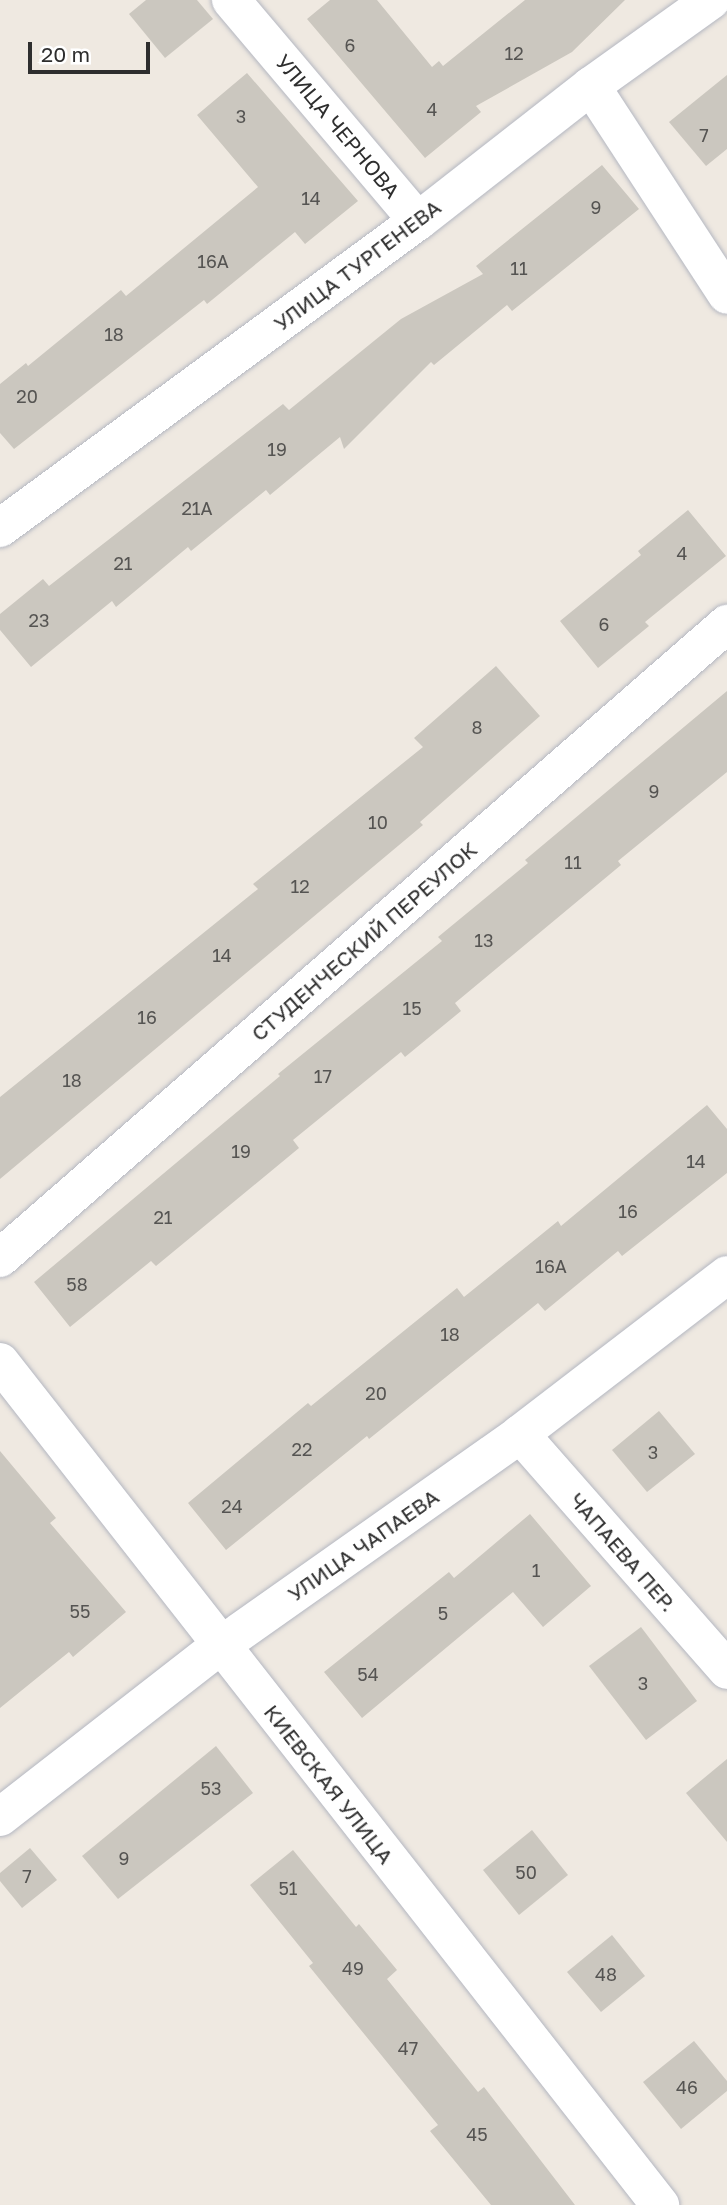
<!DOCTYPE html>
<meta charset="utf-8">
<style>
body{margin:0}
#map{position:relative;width:727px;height:2205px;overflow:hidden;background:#efe9e1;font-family:"Golos Text",sans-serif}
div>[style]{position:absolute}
.building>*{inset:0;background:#cbc7bf}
.roads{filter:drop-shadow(0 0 2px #b4b7c1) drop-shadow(0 0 2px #b4b7c1)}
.street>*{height:38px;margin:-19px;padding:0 19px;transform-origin:19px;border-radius:19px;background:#fff}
span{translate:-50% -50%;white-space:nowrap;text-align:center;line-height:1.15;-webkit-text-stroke:7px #fff;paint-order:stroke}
.number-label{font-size:18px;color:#555452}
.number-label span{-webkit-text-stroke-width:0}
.street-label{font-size:21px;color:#2e2e2e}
.scale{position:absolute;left:28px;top:42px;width:122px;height:32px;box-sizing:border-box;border:4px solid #2e2e2e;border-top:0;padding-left:9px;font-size:21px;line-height:24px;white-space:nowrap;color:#2e2e2e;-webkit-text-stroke:5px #fff;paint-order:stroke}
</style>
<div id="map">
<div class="building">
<div style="clip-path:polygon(146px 0,197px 0,213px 19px,165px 58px,129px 14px)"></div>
<div style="clip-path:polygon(330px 0,377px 0,432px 67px,439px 61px,443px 66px,525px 0,625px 0,572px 52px,476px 106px,481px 112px,425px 158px,307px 19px)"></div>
<div style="clip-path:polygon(247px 73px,358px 201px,305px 244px,295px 232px,207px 304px,204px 300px,14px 449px,0 433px,0 384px,26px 363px,28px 366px,121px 290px,126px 296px,258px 187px,197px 115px)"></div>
<div style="clip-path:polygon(727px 75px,727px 149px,706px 166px,669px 122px)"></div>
<div style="clip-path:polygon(602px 165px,639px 209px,512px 311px,507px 305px,434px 365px,431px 362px,344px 449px,340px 437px,270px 495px,266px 490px,191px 551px,188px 547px,116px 607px,112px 601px,31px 667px,0 630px,0 614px,43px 579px,49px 586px,283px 404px,289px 410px,401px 319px,483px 274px,476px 266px)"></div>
<div style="clip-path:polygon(688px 510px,726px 556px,645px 622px,649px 626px,598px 668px,560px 621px,641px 555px,638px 551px)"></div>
<div style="clip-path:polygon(496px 666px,540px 716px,420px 822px,423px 825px,0 1179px,0 1097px,258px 889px,253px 884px,423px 747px,414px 738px)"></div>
<div style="clip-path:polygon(727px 691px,727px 772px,618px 861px,621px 865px,455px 1003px,461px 1011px,405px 1057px,401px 1052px,293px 1140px,299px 1148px,156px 1266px,151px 1261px,70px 1327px,34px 1282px,280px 1076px,278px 1074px,442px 941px,438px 937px,528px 863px,525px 860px)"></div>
<div style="clip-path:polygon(707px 1105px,727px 1129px,727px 1173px,622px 1256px,618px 1251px,545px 1311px,538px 1303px,369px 1439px,367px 1436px,226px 1550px,188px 1503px,308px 1403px,311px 1406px,457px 1288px,464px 1297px,558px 1221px,561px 1226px)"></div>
<div style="clip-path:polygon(659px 1411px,695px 1454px,647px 1492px,612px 1450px)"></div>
<div style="clip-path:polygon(0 1451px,56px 1518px,50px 1523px,126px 1612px,73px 1657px,69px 1652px,0 1708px)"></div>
<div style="clip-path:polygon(530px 1514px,591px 1586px,543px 1627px,513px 1592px,362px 1718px,324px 1672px,449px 1572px,454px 1578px)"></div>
<div style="clip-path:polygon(641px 1627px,697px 1701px,646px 1740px,589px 1666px)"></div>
<div style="clip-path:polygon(216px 1746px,253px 1793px,118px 1899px,82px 1856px)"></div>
<div style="clip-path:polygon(727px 1759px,727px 1842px,686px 1793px)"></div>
<div style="clip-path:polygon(532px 1830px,568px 1875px,519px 1915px,483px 1870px)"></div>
<div style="clip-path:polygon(30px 1848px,57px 1880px,22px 1908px,0 1881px,0 1873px)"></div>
<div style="clip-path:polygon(293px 1850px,356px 1927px,359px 1924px,397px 1970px,387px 1979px,478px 2092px,484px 2087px,575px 2205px,491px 2205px,430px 2131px,438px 2125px,309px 1966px,313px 1963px,250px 1885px)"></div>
<div style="clip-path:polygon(612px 1935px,645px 1976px,601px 2012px,567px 1972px)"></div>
<div style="clip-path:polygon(694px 2041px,727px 2081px,727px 2091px,681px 2129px,643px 2082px)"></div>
</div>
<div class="roads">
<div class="street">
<div style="left:231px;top:0;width:289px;rotate:49.8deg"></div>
<div style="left:591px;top:86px;width:249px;rotate:56.9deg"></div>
<div style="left:0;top:528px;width:519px;rotate:-36.3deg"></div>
<div style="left:418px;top:221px;width:219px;rotate:-38deg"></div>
<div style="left:591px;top:86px;width:148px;rotate:-35.6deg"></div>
<div style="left:0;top:1258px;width:965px;rotate:-41.09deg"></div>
<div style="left:0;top:1362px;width:1071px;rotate:51.94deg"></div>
<div style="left:520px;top:1434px;width:314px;rotate:48.7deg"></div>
<div style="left:0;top:1817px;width:279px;rotate:-37.9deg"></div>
<div style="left:220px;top:1646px;width:367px;rotate:-35.2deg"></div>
<div style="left:520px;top:1434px;width:261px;rotate:-37.5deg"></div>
</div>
</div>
<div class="number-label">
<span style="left:350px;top:45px">6</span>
<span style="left:514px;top:53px">12</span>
<span style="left:432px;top:109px">4</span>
<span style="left:241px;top:116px">3</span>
<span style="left:704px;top:135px">7</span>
<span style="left:311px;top:198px">14</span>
<span style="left:596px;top:207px">9</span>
<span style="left:213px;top:261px">16А</span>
<span style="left:519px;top:268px">11</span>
<span style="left:114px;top:334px">18</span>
<span style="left:27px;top:396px">20</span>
<span style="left:277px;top:449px">19</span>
<span style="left:197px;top:508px">21А</span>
<span style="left:682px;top:553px">4</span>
<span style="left:123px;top:563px">21</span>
<span style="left:39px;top:620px">23</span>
<span style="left:604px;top:624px">6</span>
<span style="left:477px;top:727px">8</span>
<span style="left:654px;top:791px">9</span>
<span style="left:378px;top:822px">10</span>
<span style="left:573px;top:862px">11</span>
<span style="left:300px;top:886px">12</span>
<span style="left:484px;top:940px">13</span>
<span style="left:222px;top:955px">14</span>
<span style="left:412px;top:1008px">15</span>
<span style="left:147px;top:1017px">16</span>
<span style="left:323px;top:1076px">17</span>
<span style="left:72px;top:1080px">18</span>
<span style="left:241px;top:1151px">19</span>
<span style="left:696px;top:1161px">14</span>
<span style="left:628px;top:1211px">16</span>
<span style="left:163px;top:1217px">21</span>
<span style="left:551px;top:1266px">16А</span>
<span style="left:77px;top:1284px">58</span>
<span style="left:450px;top:1334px">18</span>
<span style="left:376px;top:1393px">20</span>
<span style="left:302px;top:1449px">22</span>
<span style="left:653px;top:1452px">3</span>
<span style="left:232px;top:1506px">24</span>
<span style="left:536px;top:1570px">1</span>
<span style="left:80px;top:1611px">55</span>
<span style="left:443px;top:1613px">5</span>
<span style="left:368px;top:1674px">54</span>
<span style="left:643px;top:1683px">3</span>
<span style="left:211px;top:1788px">53</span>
<span style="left:124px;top:1858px">9</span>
<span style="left:526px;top:1872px">50</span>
<span style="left:27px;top:1876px">7</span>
<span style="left:288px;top:1888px">51</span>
<span style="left:353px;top:1968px">49</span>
<span style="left:606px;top:1974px">48</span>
<span style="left:408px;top:2048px">47</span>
<span style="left:687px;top:2087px">46</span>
<span style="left:477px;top:2134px">45</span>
</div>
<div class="street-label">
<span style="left:338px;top:126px;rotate:50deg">УЛИЦА ЧЕРНОВА</span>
<span style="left:357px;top:265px;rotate:-37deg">УЛИЦА ТУРГЕНЕВА</span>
<span style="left:364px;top:941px;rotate:-41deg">СТУДЕНЧЕСКИЙ ПЕРЕУЛОК</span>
<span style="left:363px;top:1545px;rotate:-35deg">УЛИЦА ЧАПАЕВА</span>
<span style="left:623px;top:1552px;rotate:49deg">ЧАПАЕВА ПЕР.</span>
<span style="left:329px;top:1784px;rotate:52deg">КИЕВСКАЯ УЛИЦА</span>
</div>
<div class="scale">20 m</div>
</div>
